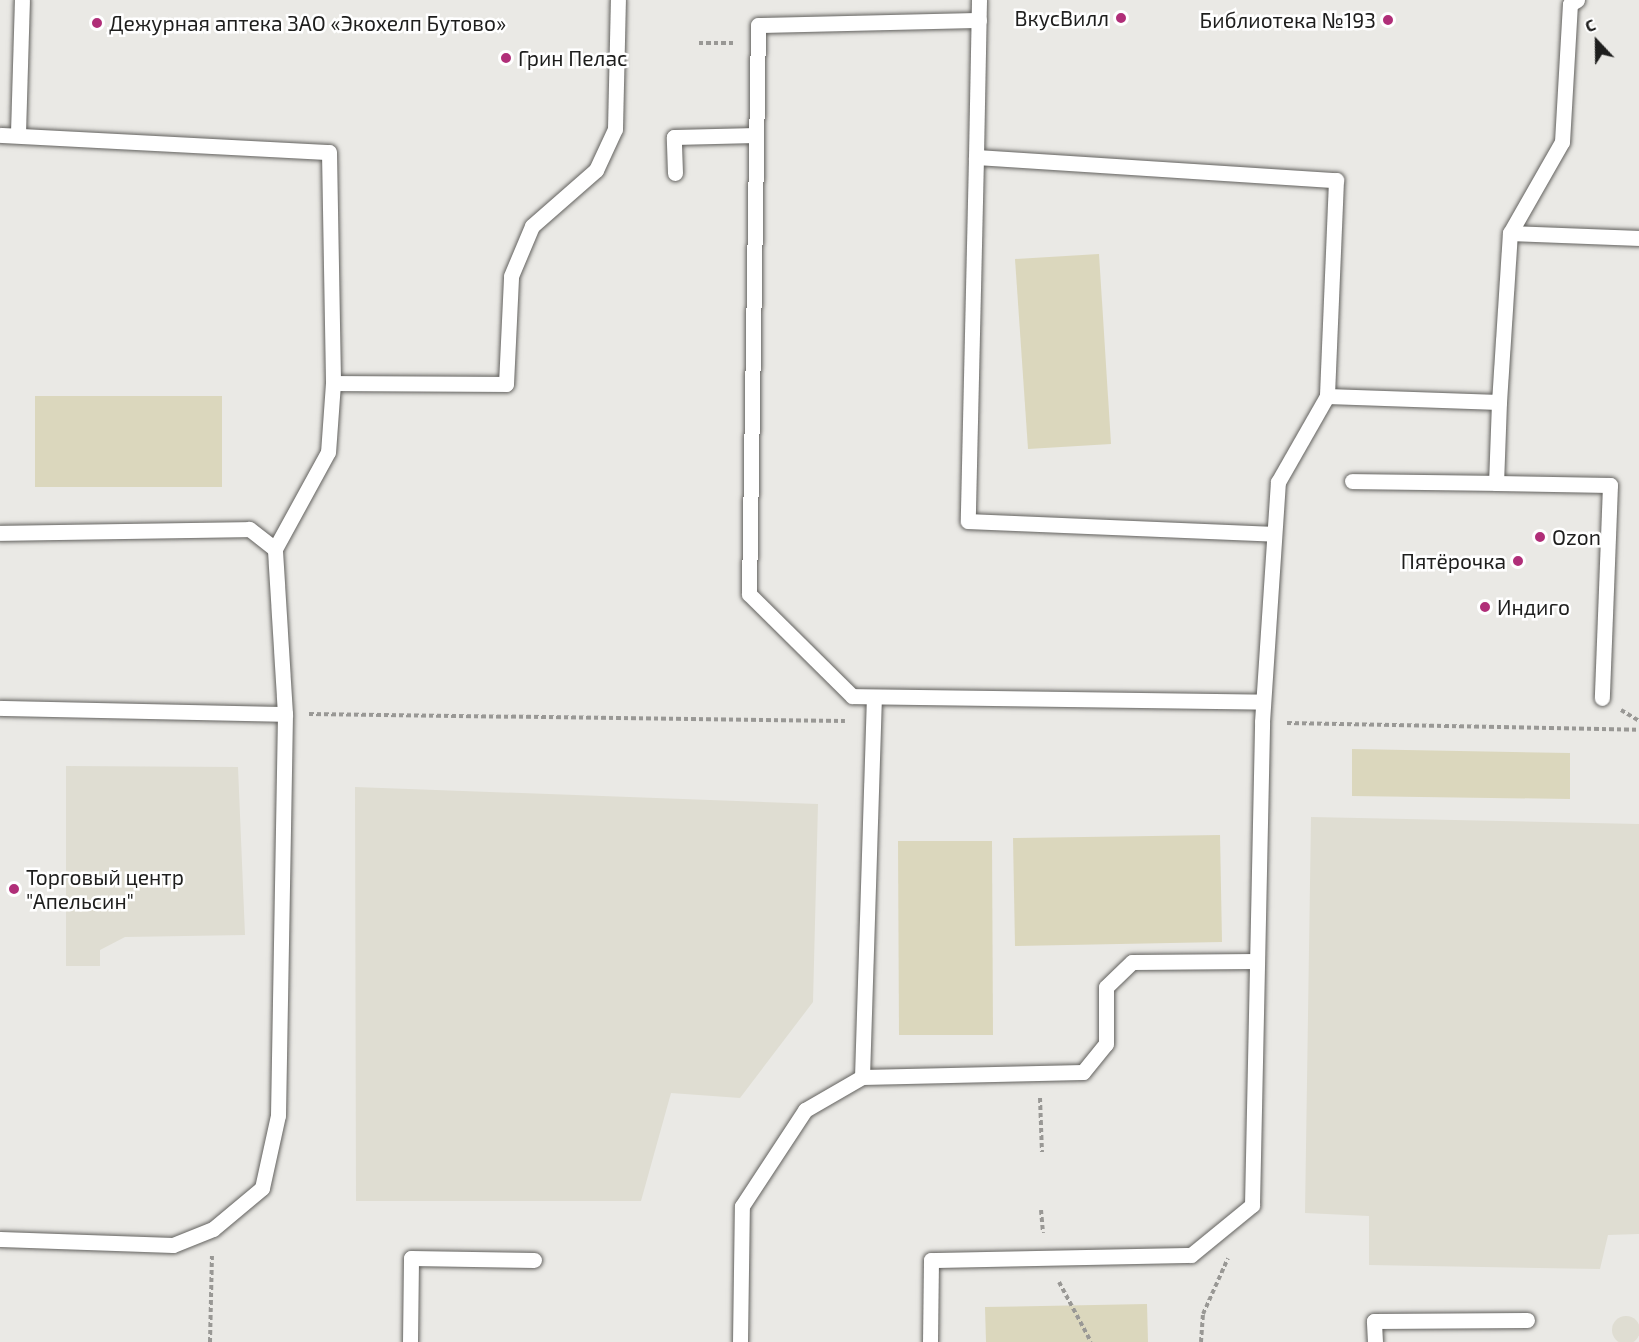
<!DOCTYPE html>
<meta charset="utf-8">
<style>
body{margin:0}
#map{position:relative;width:1639px;height:1342px;overflow:hidden;background:#eae9e5;font-family:"Exo 2",sans-serif}
div>[style]{position:absolute}
.built>*{inset:0;background:#dfddd2}
.round{border-radius:50%}
.green>*{inset:0;background:#dbd7bd}
.path>*{height:4px;margin-top:-2px;transform-origin:0;background:repeating-linear-gradient(90deg,#999895 0 4.5px,transparent 0 7.5px)}
.roads{filter:drop-shadow(0 0 2px #62615e) drop-shadow(0 0 2px #62615e)}
.service>*{height:15px;margin:-7.5px;padding:0 7.5px;transform-origin:7.5px;border-radius:7.5px;background:#fff}
.dots>*{width:16px;height:16px;translate:-50% -50%;box-sizing:border-box;border:3px solid #fff;border-radius:50%}
span{translate:-50% -50%;white-space:nowrap;text-align:center;line-height:1.15;-webkit-text-stroke:5px #fff;paint-order:stroke}
.poi-label{font-size:21px;color:#1e1e1d}
.right{translate:-100% -50%;text-align:right}
.left{translate:0 -50%;text-align:left}
.north{position:absolute;left:1567px;top:12px;width:60px;height:60px;-webkit-text-stroke:4px #fff;paint-order:stroke;rotate:338deg;font-size:16px;font-weight:700;line-height:24px;text-align:center;color:#1e1e1d}
.north::after{content:'';display:block;margin:auto;width:21px;height:27px;background:#1e1e1d;clip-path:polygon(50% 0,100% 100%,50% 72%,0 100%)}
</style>
<div id="map">
<div class="built">
<div style="clip-path:polygon(66px 766px,238px 767px,245px 935px,125px 937px,100px 950px,100px 966px,66px 966px)"></div>
<div style="clip-path:polygon(355px 787px,818px 804px,813px 1002px,740px 1098px,671px 1093px,641px 1201px,356px 1201px)"></div>
<div style="clip-path:polygon(1311px 817px,1639px 824px,1639px 1234px,1608px 1235px,1600px 1269px,1369px 1265px,1369px 1216px,1305px 1213px)"></div>
<div class="round" style="left:1612px;top:1316px;width:28px;height:28px"></div>
</div>
<div class="green">
<div style="clip-path:polygon(1099px 254px,1111px 444px,1028px 449px,1015px 259px)"></div>
<div style="clip-path:polygon(35px 396px,222px 396px,222px 487px,35px 487px)"></div>
<div style="clip-path:polygon(1352px 749px,1570px 753px,1570px 799px,1352px 796px)"></div>
<div style="clip-path:polygon(1220px 835px,1222px 942px,1015px 946px,1013px 838px)"></div>
<div style="clip-path:polygon(898px 841px,992px 841px,993px 1035px,899px 1035px)"></div>
<div style="clip-path:polygon(1147px 1304px,1148px 1342px,986px 1342px,985px 1307px)"></div>
</div>
<div class="path">
<div style="left:699px;top:43px;width:35px"></div>
<div style="left:1621px;top:710px;width:21px;rotate:31deg"></div>
<div style="left:309px;top:714px;width:536px;rotate:0.75deg"></div>
<div style="left:1287px;top:723px;width:352px;rotate:1.1deg"></div>
<div style="left:1040px;top:1098px;width:54px;rotate:87.9deg"></div>
<div style="left:1041px;top:1210px;width:23px;rotate:85deg"></div>
<div style="left:1059px;top:1282px;width:68px;rotate:61.9deg"></div>
<div style="left:210px;top:1342px;width:86px;rotate:-88.7deg"></div>
<div style="left:1201px;top:1342px;width:28px;rotate:-86deg"></div>
<div style="left:1203px;top:1314px;width:61px;rotate:-65.9deg"></div>
</div>
<div class="roads">
<div class="service">
<div style="left:979px;top:0;width:157px;rotate:91.1deg"></div>
<div style="left:976px;top:157px;width:361px;rotate:3.7deg"></div>
<div style="left:1336px;top:180px;width:216px;rotate:92.4deg"></div>
<div style="left:979px;top:20px;width:221px;rotate:178.7deg"></div>
<div style="left:758px;top:25px;width:569px;rotate:90.91deg"></div>
<div style="left:749px;top:594px;width:145px;rotate:44.7deg"></div>
<div style="left:852px;top:696px;width:411px;rotate:0.8deg"></div>
<div style="left:18px;top:133px;width:133px;rotate:-88.3deg"></div>
<div style="left:0;top:135px;width:329px;rotate:3deg"></div>
<div style="left:329px;top:152px;width:231px;rotate:89deg"></div>
<div style="left:333px;top:383px;width:69px;rotate:94.1deg"></div>
<div style="left:328px;top:452px;width:111px;rotate:118.7deg"></div>
<div style="left:275px;top:549px;width:33px;rotate:-142deg"></div>
<div style="left:249px;top:529px;width:249px;rotate:179.1deg"></div>
<div style="left:976px;top:157px;width:364px;rotate:91.3deg"></div>
<div style="left:968px;top:521px;width:306px;rotate:2.4deg"></div>
<div style="left:675px;top:173px;width:36px;rotate:-92deg"></div>
<div style="left:674px;top:137px;width:82px;rotate:-1.4deg"></div>
<div style="left:1510px;top:233px;width:105px;rotate:-60.3deg"></div>
<div style="left:1562px;top:142px;width:138px;rotate:-86.7deg"></div>
<div style="left:1570px;top:4px;width:8px;rotate:-30deg"></div>
<div style="left:333px;top:383px;width:173px;rotate:0.3deg"></div>
<div style="left:506px;top:384px;width:108px;rotate:-87.3deg"></div>
<div style="left:511px;top:276px;width:54px;rotate:-67.2deg"></div>
<div style="left:532px;top:226px;width:85px;rotate:-41.2deg"></div>
<div style="left:596px;top:170px;width:45px;rotate:-65.1deg"></div>
<div style="left:615px;top:129px;width:129px;rotate:-88.7deg"></div>
<div style="left:1499px;top:402px;width:81px;rotate:92.1deg"></div>
<div style="left:1496px;top:483px;width:114px;rotate:1deg"></div>
<div style="left:1610px;top:485px;width:213px;rotate:92.2deg"></div>
<div style="left:1352px;top:481px;width:144px;rotate:0.8deg"></div>
<div style="left:0;top:708px;width:285px;rotate:1.2deg"></div>
<div style="left:285px;top:714px;width:165px;rotate:-93.5deg"></div>
<div style="left:862px;top:1077px;width:380px;rotate:-88.2deg"></div>
<div style="left:0;top:1239px;width:173px;rotate:2deg"></div>
<div style="left:173px;top:1245px;width:43px;rotate:-21.8deg"></div>
<div style="left:213px;top:1229px;width:64px;rotate:-39.9deg"></div>
<div style="left:262px;top:1188px;width:75px;rotate:-77.6deg"></div>
<div style="left:278px;top:1115px;width:401px;rotate:-89deg"></div>
<div style="left:410px;top:1342px;width:84px;rotate:-89.3deg"></div>
<div style="left:411px;top:1258px;width:123px;rotate:0.9deg"></div>
<div style="left:740px;top:1342px;width:136px;rotate:-89.2deg"></div>
<div style="left:742px;top:1206px;width:115px;rotate:-56.7deg"></div>
<div style="left:805px;top:1110px;width:66px;rotate:-30.1deg"></div>
<div style="left:862px;top:1077px;width:221px;rotate:-1.3deg"></div>
<div style="left:1083px;top:1072px;width:36px;rotate:-51deg"></div>
<div style="left:1106px;top:1044px;width:57px;rotate:-90deg"></div>
<div style="left:1106px;top:987px;width:36px;rotate:-44deg"></div>
<div style="left:1132px;top:962px;width:124px;rotate:-0.5deg"></div>
<div style="left:930px;top:1342px;width:82px;rotate:-89.3deg"></div>
<div style="left:931px;top:1260px;width:260px;rotate:-1.1deg"></div>
<div style="left:1191px;top:1255px;width:79px;rotate:-39.3deg"></div>
<div style="left:1252px;top:1205px;width:483px;rotate:-88.8deg"></div>
<div style="left:1262px;top:722px;width:241px;rotate:-86.2deg"></div>
<div style="left:1278px;top:482px;width:99px;rotate:-60.3deg"></div>
<div style="left:1327px;top:396px;width:172px;rotate:2deg"></div>
<div style="left:1499px;top:402px;width:169px;rotate:-86.3deg"></div>
<div style="left:1510px;top:233px;width:129px;rotate:2.2deg"></div>
<div style="left:1375px;top:1342px;width:21px;rotate:-93deg"></div>
<div style="left:1374px;top:1321px;width:153px;rotate:-0.4deg"></div>
</div>
</div>
<div class="dots">
<div style="left:1121px;top:18px;background:#b02e78"></div>
<div style="left:1388px;top:20px;background:#b02e78"></div>
<div style="left:97px;top:23px;background:#b02e78"></div>
<div style="left:506px;top:58px;background:#b02e78"></div>
<div style="left:1540px;top:537px;background:#b02e78"></div>
<div style="left:1518px;top:561px;background:#b02e78"></div>
<div style="left:1485px;top:607px;background:#b02e78"></div>
<div style="left:14px;top:889px;background:#b02e78"></div>
</div>
<div class="poi-label">
<span class="right" style="left:1109px;top:18px">ВкусВилл</span>
<span class="right" style="left:1376px;top:20px">Библиотека №193</span>
<span class="left" style="left:109px;top:23px">Дежурная аптека ЗАО «Экохелп Бутово»</span>
<span class="left" style="left:518px;top:58px">Грин Пелас</span>
<span class="left" style="left:1552px;top:537px">Ozon</span>
<span class="right" style="left:1506px;top:561px">Пятёрочка</span>
<span class="left" style="left:1497px;top:607px">Индиго</span>
<span class="left" style="left:26px;top:889px">Торговый центр<br>"Апельсин"</span>
</div>
<div class="north">С</div>
</div>
